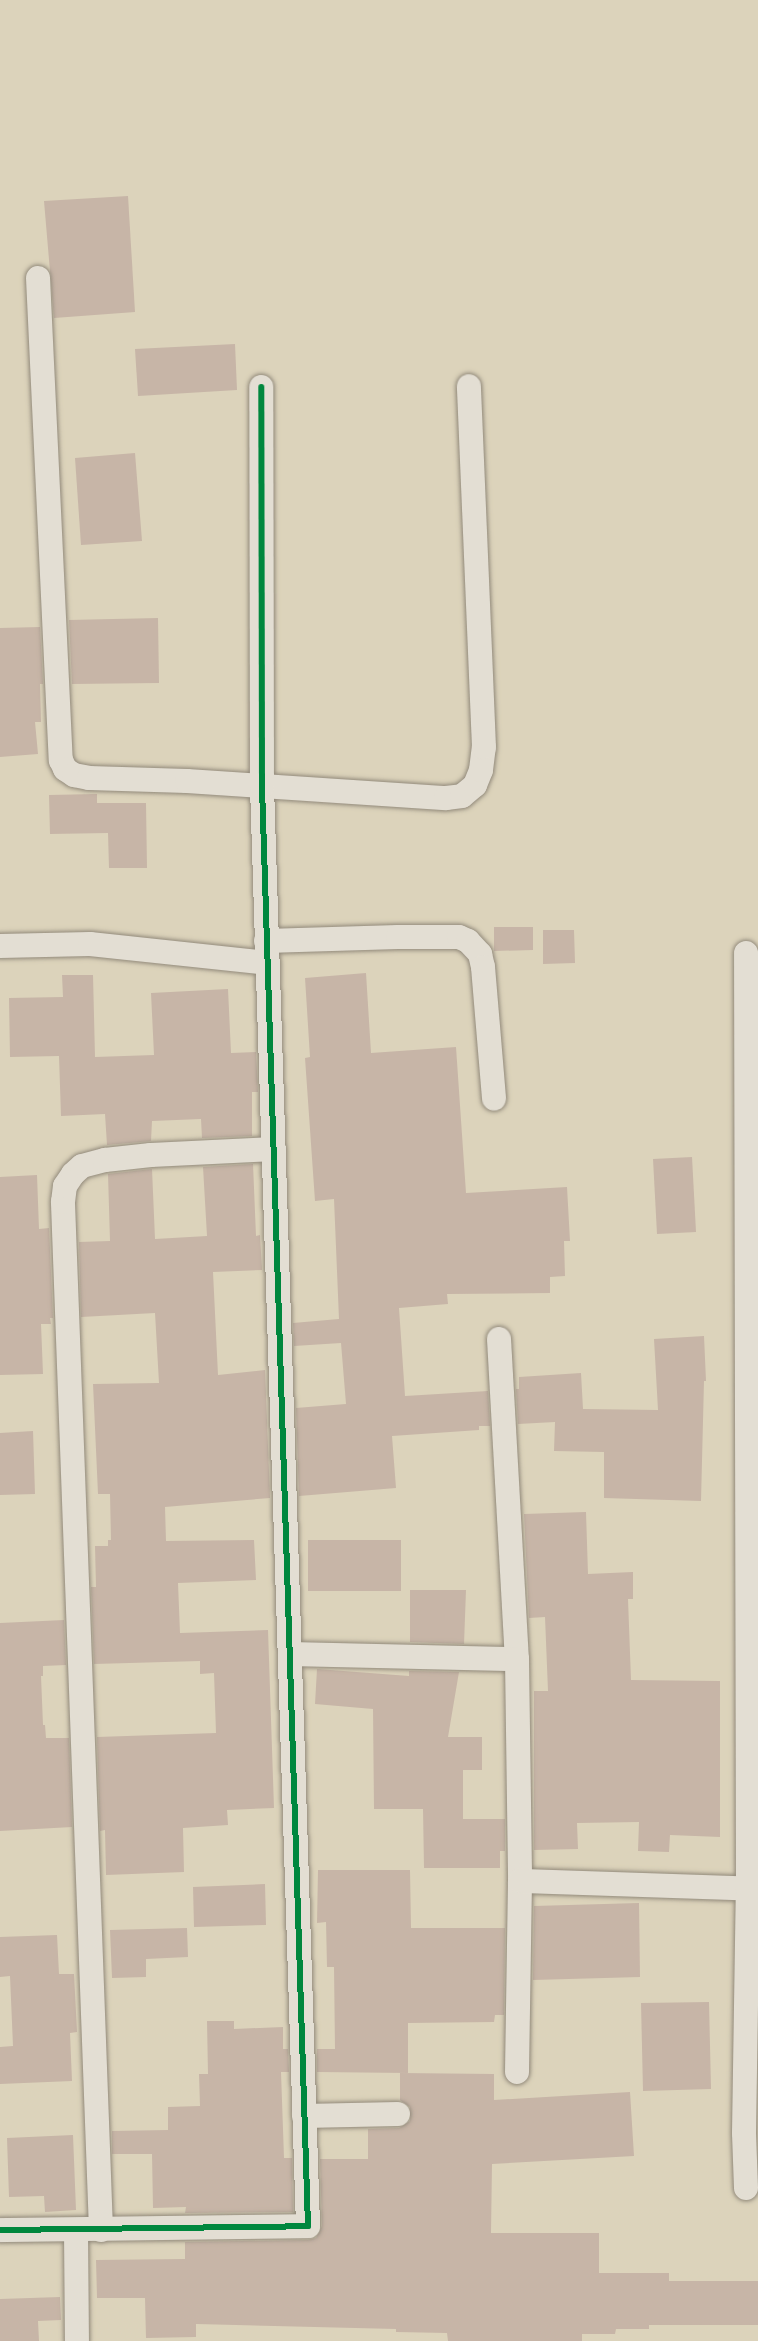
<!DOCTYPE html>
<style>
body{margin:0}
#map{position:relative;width:758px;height:2341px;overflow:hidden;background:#dcd3bb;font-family:"EB Garamond",serif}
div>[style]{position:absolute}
.building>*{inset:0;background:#c7b5a7}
.roads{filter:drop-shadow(0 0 2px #928a7b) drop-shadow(0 0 2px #928a7b)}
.minor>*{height:24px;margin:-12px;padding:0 12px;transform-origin:12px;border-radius:12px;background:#e3ded3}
.cycleway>*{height:6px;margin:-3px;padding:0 3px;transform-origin:3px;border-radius:3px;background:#00873e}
span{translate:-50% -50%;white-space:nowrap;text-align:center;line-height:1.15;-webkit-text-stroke:5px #f1e6ca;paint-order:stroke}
</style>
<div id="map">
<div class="building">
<div style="clip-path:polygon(128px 196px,135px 312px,54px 318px,44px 201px)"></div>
<div style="clip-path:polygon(235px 344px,237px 390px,138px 396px,135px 349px)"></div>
<div style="clip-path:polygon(135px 453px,142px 541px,81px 545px,75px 458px)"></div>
<div style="clip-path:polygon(158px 618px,159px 683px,72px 684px,69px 620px)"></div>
<div style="clip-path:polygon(40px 627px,43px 684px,40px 684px,41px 722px,35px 722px,38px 754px,0 757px,0 628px)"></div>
<div style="clip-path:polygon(97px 794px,97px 803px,146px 803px,147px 868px,109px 868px,108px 833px,50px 834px,49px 795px)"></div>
<div style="clip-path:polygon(494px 927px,533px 927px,533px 950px,494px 951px)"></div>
<div style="clip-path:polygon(543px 930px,574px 930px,575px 963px,543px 964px)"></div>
<div style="clip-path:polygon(366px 973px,371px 1053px,456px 1047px,466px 1193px,567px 1187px,570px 1241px,564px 1241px,565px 1276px,550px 1277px,550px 1293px,447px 1294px,448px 1304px,399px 1308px,405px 1396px,488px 1391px,490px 1426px,479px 1426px,479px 1430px,392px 1436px,396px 1488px,299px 1496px,296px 1408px,346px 1404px,341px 1343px,294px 1346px,293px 1323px,339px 1319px,334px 1199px,315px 1201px,305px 1058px,310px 1057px,305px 978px)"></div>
<div style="clip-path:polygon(62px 975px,93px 975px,95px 1057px,154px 1055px,151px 993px,228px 989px,231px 1053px,256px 1052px,258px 1092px,252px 1092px,252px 1136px,202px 1138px,201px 1119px,152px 1121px,151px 1141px,107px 1145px,105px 1114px,61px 1116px,59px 1056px,10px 1057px,9px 998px,63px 997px)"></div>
<div style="clip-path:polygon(692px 1157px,696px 1232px,657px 1234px,653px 1159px)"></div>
<div style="clip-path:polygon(253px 1164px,256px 1236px,260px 1235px,262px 1270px,213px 1272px,218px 1375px,265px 1370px,270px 1498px,165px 1507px,166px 1541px,254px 1540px,256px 1580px,178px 1583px,180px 1633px,268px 1630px,274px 1808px,227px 1810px,228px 1825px,183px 1828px,184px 1872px,106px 1875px,105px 1830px,100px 1831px,97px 1737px,216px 1733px,214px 1673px,200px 1674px,200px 1661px,94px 1664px,91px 1587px,96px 1587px,95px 1546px,108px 1546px,108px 1540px,111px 1540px,110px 1494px,98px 1494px,93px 1384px,159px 1383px,155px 1313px,81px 1317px,79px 1242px,110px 1241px,108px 1174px,152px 1169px,155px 1239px,207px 1236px,203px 1167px)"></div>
<div style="clip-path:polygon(37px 1175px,39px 1229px,49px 1228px,53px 1318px,50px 1318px,51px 1324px,41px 1324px,43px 1374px,0 1375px,0 1177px)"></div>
<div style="clip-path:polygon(704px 1336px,706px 1381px,704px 1381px,701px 1501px,604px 1498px,604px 1452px,554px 1451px,555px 1422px,518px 1424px,516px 1389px,519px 1389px,519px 1377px,581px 1373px,583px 1409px,658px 1410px,654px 1339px)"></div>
<div style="clip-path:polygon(33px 1431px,35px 1494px,0 1495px,0 1433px)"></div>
<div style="clip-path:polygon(586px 1512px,588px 1574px,633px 1572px,633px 1599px,628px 1599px,631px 1680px,720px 1681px,720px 1837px,670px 1835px,669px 1852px,638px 1851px,639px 1822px,577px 1823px,578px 1849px,534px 1850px,534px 1691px,548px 1691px,545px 1617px,529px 1618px,524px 1514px)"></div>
<div style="clip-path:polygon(308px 1540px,401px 1540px,401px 1591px,308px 1591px)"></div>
<div style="clip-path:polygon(410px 1590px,466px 1590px,464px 1644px,410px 1642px)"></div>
<div style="clip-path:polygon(64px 1620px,66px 1665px,43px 1666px,43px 1676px,41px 1676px,43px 1725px,45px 1725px,46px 1738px,69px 1738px,72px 1827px,0 1831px,0 1623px)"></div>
<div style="clip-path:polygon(317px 1669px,409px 1676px,409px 1671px,459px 1672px,448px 1737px,482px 1737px,482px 1770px,463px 1770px,463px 1819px,505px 1819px,505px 1851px,500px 1851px,500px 1868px,424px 1868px,423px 1809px,374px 1809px,373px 1709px,315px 1704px)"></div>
<div style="clip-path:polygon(318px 1870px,410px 1870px,411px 1928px,505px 1928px,504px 2015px,495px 2015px,494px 2022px,408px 2023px,408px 2073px,317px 2072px,317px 2049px,335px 2049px,334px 1967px,327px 1967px,326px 1922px,317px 1923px)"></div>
<div style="clip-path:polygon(265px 1884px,266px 1925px,194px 1927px,193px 1887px)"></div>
<div style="clip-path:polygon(639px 1903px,640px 1977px,533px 1980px,534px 1906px)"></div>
<div style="clip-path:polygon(187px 1928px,188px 1957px,146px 1959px,146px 1977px,112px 1978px,110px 1930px)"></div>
<div style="clip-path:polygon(57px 1935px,59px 1974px,74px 1974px,77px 2032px,70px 2033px,72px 2081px,0 2084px,0 2047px,13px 2046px,10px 1976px,0 1977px,0 1937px)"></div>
<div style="clip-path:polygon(709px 2002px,711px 2089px,643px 2091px,641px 2003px)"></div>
<div style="clip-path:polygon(207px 2021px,234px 2021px,234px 2029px,283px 2027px,283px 2049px,288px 2049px,289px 2072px,281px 2072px,284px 2158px,292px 2158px,293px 2212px,185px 2213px,186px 2207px,153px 2208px,152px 2154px,112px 2154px,112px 2131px,168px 2130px,168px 2107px,200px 2106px,199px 2074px,208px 2074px)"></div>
<div style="clip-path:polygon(400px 2073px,494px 2074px,494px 2100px,630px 2092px,634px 2156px,492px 2164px,491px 2233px,599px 2233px,599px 2273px,669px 2273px,669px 2281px,758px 2281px,758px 2325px,649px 2325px,649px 2329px,616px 2329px,615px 2334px,582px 2334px,582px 2341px,448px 2341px,447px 2333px,396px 2332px,396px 2329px,196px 2324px,196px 2337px,146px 2338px,145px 2298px,97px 2298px,96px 2260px,185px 2259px,185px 2242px,308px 2240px,316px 2238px,322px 2226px,320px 2159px,368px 2159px,368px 2129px,399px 2128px,410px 2121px,410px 2107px,400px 2100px)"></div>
<div style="clip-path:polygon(73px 2135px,76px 2210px,45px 2212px,44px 2196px,9px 2197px,7px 2138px)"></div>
<div style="clip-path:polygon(60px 2297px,61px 2320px,38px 2321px,39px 2341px,0 2341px,0 2299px)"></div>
</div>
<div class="roads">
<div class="minor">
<div style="left:38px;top:278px;width:483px;rotate:87.3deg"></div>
<div style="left:61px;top:760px;width:10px;rotate:66deg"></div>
<div style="left:65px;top:769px;width:11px;rotate:34deg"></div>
<div style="left:74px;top:775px;width:15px;rotate:11deg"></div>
<div style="left:89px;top:778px;width:98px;rotate:1.8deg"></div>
<div style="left:187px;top:781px;width:260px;rotate:3.8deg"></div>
<div style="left:446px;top:798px;width:16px;rotate:-7deg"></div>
<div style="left:462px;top:796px;width:17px;rotate:-40deg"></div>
<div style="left:475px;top:785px;width:16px;rotate:-68deg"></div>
<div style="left:481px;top:770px;width:23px;rotate:-83deg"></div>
<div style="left:484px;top:747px;width:361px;rotate:-92.4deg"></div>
<div style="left:266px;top:941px;width:132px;rotate:-1.7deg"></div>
<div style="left:398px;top:937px;width:61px"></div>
<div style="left:459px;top:937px;width:10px;rotate:24deg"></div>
<div style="left:468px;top:941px;width:18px;rotate:47deg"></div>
<div style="left:480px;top:954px;width:13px;rotate:77deg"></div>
<div style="left:483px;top:967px;width:132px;rotate:85.2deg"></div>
<div style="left:0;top:946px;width:90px;rotate:-1.3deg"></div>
<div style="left:90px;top:944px;width:178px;rotate:6.1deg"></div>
<div style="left:499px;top:1339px;width:321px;rotate:86.8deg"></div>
<div style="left:291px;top:1654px;width:226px;rotate:1.3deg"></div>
<div style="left:517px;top:1659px;width:222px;rotate:89.2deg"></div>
<div style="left:520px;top:1881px;width:191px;rotate:90.9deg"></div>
<div style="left:520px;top:1881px;width:238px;rotate:1.9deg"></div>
<div style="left:304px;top:2116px;width:94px;rotate:-1.2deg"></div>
<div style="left:746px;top:2188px;width:55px;rotate:-92.1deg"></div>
<div style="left:744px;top:2133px;width:244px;rotate:-89.1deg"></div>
<div style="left:748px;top:1889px;width:936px;rotate:-90.12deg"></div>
<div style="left:0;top:2230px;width:308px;rotate:-0.7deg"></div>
<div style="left:308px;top:2226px;width:1441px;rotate:-91.83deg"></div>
<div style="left:262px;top:786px;width:399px;rotate:-90.1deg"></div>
<div style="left:101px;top:2230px;width:1029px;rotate:-92.12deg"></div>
<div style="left:63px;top:1202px;width:16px;rotate:-83deg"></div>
<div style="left:65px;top:1186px;width:14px;rotate:-56deg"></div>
<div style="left:73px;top:1174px;width:12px;rotate:-42deg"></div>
<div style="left:82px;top:1166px;width:24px;rotate:-15deg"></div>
<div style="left:105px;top:1160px;width:46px;rotate:-6.2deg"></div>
<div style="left:151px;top:1155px;width:123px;rotate:-2.8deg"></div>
<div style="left:76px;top:2231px;width:110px;rotate:89.5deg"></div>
</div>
</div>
<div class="cycleway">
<div style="left:0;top:2230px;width:308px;rotate:-0.7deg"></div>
<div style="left:308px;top:2226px;width:1441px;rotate:-91.83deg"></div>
<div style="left:262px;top:786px;width:399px;rotate:-90.1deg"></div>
</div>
</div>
